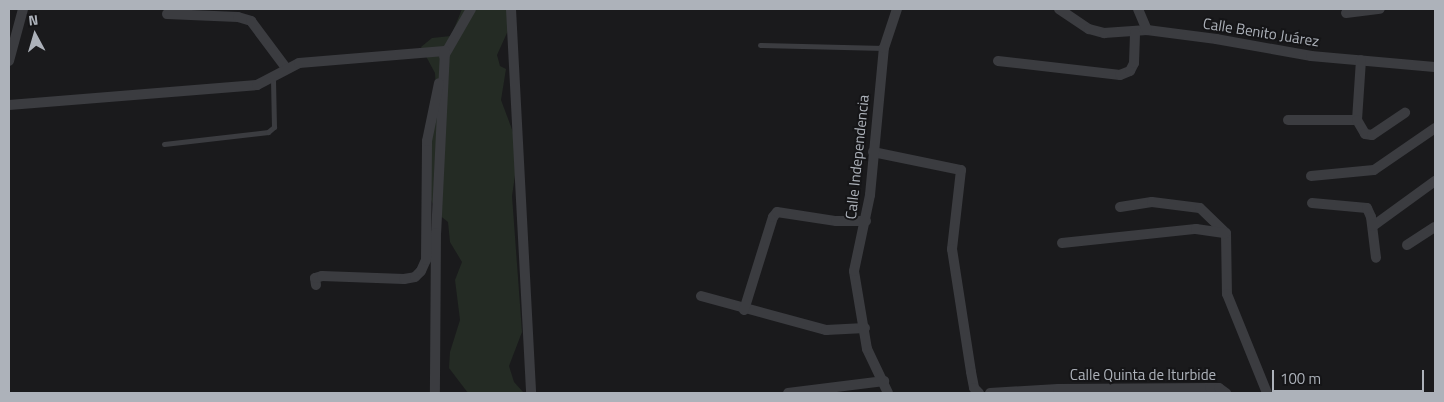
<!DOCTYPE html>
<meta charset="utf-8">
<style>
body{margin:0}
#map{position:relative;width:1444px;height:402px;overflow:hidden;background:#1a1a1c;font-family:"Titillium Web",sans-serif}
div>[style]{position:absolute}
.green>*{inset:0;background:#242b24}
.lane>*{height:5px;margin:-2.5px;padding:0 2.5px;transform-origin:2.5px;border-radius:2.5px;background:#3b3c40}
.street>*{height:10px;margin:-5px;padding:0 5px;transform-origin:5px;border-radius:5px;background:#3b3c40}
span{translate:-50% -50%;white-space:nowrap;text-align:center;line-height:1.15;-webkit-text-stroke:4px #151517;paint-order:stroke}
.street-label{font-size:15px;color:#adb2ba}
.frame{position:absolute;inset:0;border:10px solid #adb2ba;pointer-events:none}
.north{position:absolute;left:10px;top:10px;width:50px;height:50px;-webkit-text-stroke:4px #151517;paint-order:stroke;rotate:354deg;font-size:14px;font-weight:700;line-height:20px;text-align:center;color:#adb2ba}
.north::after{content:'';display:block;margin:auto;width:18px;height:22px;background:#adb2ba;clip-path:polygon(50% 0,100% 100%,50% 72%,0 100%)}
.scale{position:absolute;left:1272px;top:370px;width:152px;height:22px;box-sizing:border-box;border:2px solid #adb2ba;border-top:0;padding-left:6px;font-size:15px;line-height:18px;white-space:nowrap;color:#adb2ba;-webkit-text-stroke:4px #151517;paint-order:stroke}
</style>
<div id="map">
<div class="green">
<div style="clip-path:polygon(462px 9px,509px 9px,511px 24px,497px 55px,500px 66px,506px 69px,501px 100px,519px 148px,512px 196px,522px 332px,509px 366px,514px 382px,524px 393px,468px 393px,449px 368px,450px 352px,460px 320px,455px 280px,462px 262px,450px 242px,448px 222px,438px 214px,429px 196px,425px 196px,436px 93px,435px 73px,421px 47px,432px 38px,451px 36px)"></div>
</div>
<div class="lane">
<div style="left:760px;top:45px;width:124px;rotate:1.4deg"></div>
<div style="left:164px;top:144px;width:105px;rotate:-6.6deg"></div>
<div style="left:268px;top:132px;width:8px;rotate:-40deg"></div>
<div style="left:274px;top:127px;width:49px;rotate:-91.2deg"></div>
</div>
<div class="street">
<div style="left:511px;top:9px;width:385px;rotate:87deg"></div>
<div style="left:1059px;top:9px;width:36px;rotate:34deg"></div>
<div style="left:1089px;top:29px;width:16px;rotate:15deg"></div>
<div style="left:1104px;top:33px;width:43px;rotate:-4deg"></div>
<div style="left:1147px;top:30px;width:70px;rotate:7.4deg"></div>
<div style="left:1216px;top:39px;width:97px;rotate:10.1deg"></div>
<div style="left:1311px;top:56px;width:124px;rotate:5.1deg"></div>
<div style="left:1138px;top:9px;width:23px;rotate:67deg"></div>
<div style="left:1346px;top:13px;width:34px;rotate:-7deg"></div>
<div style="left:167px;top:14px;width:71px;rotate:2.4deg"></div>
<div style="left:238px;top:17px;width:14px;rotate:17deg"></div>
<div style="left:251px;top:21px;width:59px;rotate:53.3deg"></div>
<div style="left:444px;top:56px;width:54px;rotate:-60.1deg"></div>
<div style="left:9px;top:61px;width:54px;rotate:-74.9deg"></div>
<div style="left:998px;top:61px;width:123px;rotate:6.5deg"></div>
<div style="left:1120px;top:75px;width:11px;rotate:-22deg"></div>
<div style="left:1130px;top:71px;width:9px;rotate:-63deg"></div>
<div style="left:1134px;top:63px;width:30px;rotate:-88deg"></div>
<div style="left:9px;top:105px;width:249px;rotate:-4.6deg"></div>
<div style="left:257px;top:85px;width:47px;rotate:-27.6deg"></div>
<div style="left:299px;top:63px;width:146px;rotate:-4.7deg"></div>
<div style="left:445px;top:51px;width:182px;rotate:92.8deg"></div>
<div style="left:436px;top:233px;width:160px;rotate:90.4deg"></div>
<div style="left:1288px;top:120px;width:69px"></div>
<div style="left:1357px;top:120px;width:60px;rotate:-86.2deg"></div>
<div style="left:1357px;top:120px;width:16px;rotate:60deg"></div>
<div style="left:1365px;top:134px;width:7px;rotate:8deg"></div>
<div style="left:1372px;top:135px;width:40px;rotate:-34deg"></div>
<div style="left:873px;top:152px;width:90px;rotate:11.6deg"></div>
<div style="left:961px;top:170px;width:80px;rotate:96.5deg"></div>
<div style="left:952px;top:249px;width:124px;rotate:81.2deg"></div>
<div style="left:971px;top:372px;width:16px;rotate:79deg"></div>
<div style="left:974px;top:388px;width:7px;rotate:45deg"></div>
<div style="left:1311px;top:176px;width:63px;rotate:-5.4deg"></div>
<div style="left:1374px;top:170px;width:74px;rotate:-34.5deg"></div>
<div style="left:1312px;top:203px;width:55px;rotate:5.2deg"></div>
<div style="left:1367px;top:208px;width:10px;rotate:66deg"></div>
<div style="left:1371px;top:217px;width:41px;rotate:83deg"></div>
<div style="left:1120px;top:207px;width:32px;rotate:-9deg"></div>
<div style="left:1152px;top:202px;width:48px;rotate:7.1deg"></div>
<div style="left:1200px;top:208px;width:36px;rotate:44deg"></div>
<div style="left:1226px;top:233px;width:61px;rotate:89.1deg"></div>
<div style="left:1227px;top:294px;width:107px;rotate:68deg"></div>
<div style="left:1373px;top:226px;width:77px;rotate:-36deg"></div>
<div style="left:1062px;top:243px;width:135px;rotate:-6deg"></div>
<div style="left:1196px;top:229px;width:30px;rotate:8deg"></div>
<div style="left:1407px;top:245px;width:33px;rotate:-33deg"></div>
<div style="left:316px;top:285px;width:7px;rotate:-98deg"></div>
<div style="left:315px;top:278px;width:7px;rotate:-16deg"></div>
<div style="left:322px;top:276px;width:82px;rotate:2.1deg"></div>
<div style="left:404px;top:279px;width:11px;rotate:-10deg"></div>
<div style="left:415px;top:277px;width:8px;rotate:-45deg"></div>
<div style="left:421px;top:271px;width:12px;rotate:-66deg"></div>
<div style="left:426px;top:260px;width:119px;rotate:-89.5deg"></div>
<div style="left:427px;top:141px;width:59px;rotate:-78.3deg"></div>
<div style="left:701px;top:296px;width:130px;rotate:15.2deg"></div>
<div style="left:826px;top:330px;width:39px;rotate:-3deg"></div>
<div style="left:744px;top:310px;width:97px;rotate:-72.7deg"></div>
<div style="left:773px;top:217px;width:6px;rotate:-51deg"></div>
<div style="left:777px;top:212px;width:60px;rotate:8.7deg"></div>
<div style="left:836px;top:221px;width:30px"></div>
<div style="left:788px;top:393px;width:97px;rotate:-7.1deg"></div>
<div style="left:888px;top:393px;width:49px;rotate:-115.5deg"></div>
<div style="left:867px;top:349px;width:79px;rotate:-99.5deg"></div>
<div style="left:854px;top:271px;width:78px;rotate:-78.1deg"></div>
<div style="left:870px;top:195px;width:148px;rotate:-84.6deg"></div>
<div style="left:884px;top:48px;width:41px;rotate:-71.6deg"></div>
<div style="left:990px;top:393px;width:68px;rotate:-3.4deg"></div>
<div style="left:1058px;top:389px;width:152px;rotate:-0.4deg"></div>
<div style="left:1210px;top:388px;width:9px"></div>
<div style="left:1219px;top:388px;width:9px;rotate:36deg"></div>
</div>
<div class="street-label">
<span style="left:1261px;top:32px;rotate:9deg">Calle Benito Juárez</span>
<span style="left:857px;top:157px;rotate:-84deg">Calle Independencia</span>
<span style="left:1143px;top:375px">Calle Quinta de Iturbide</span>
</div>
<div class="frame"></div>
<div class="north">N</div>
<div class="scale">100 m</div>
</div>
